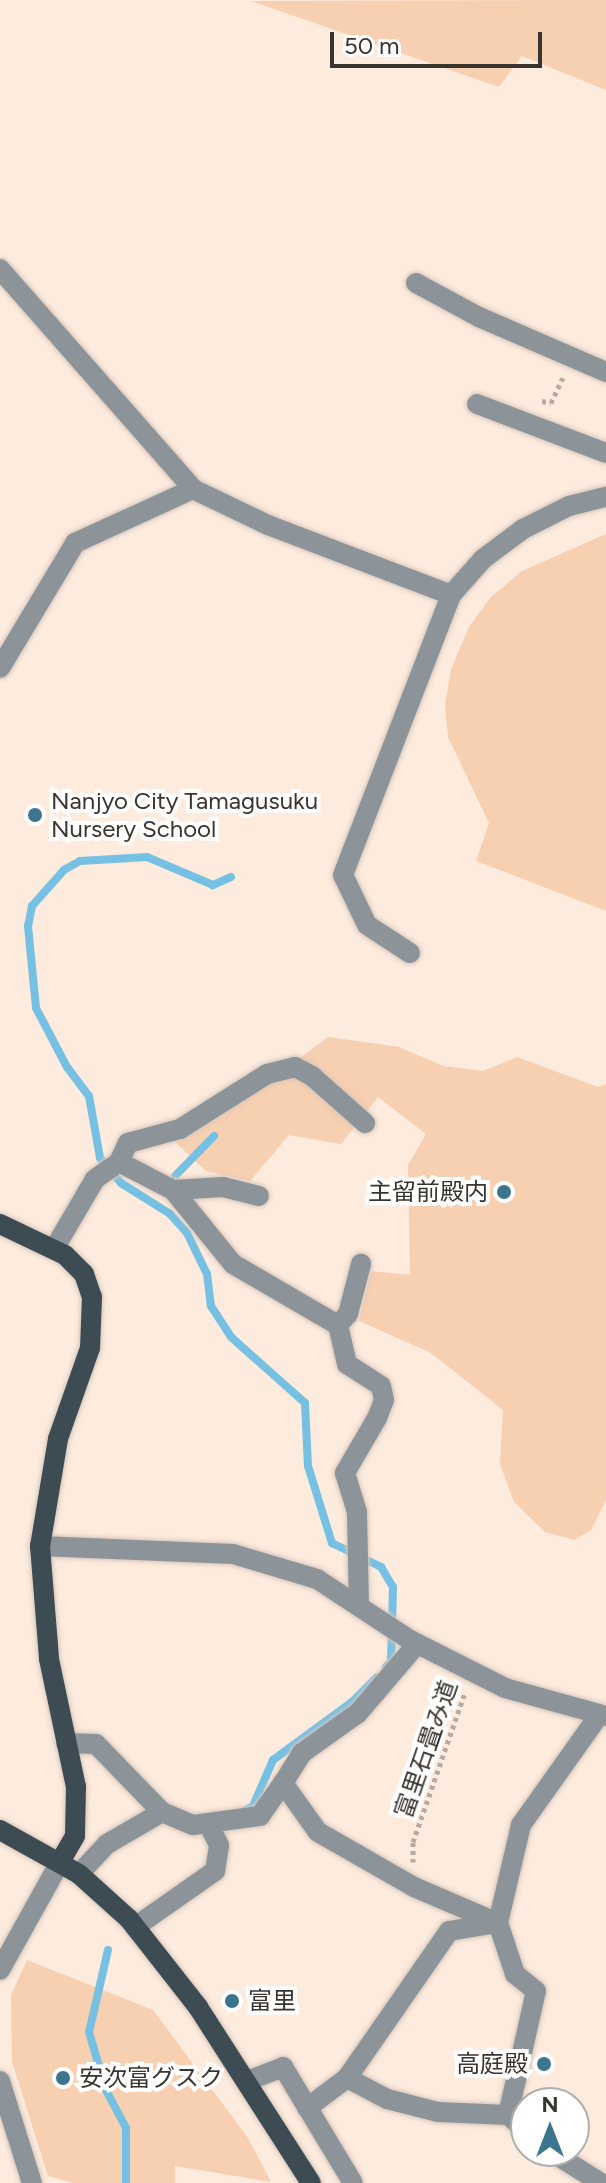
<!DOCTYPE html>
<meta charset="utf-8">
<style>
body{margin:0}
#map{position:relative;width:606px;height:2183px;overflow:hidden;background:#fdebde;font-family:Figtree,"Noto Sans JP",sans-serif}
div>[style]{position:absolute}
.green>*{inset:0;background:#f7cfb1}
.stream>*{height:8px;margin:-4px;padding:0 4px;transform-origin:4px;border-radius:4px;background:#75c0e3}
.path>*{height:5px;margin-top:-2.5px;transform-origin:0;background:repeating-linear-gradient(90deg,#b8aaa0 0 4px,transparent 0 8px)}
.roads{filter:drop-shadow(0 0 2px #d6c6bb) drop-shadow(0 0 2px #d6c6bb)}
.minor>*{height:20px;margin:-10px;padding:0 10px;transform-origin:10px;border-radius:10px;background:#8c9499}
.major>*{height:20px;margin:-10px;padding:0 10px;transform-origin:10px;border-radius:10px;background:#3d4c53}
.dots>*{width:22px;height:22px;translate:-50% -50%;box-sizing:border-box;border:4px solid #fff;border-radius:50%}
span{translate:-50% -50%;white-space:nowrap;text-align:center;line-height:1.15;-webkit-text-stroke:8px #fff;paint-order:stroke}
.poi-label{font-size:24px;color:#3a342e}
.left{translate:0 -50%;text-align:left}
.right{translate:-100% -50%;text-align:right}
.street-label{font-size:24px;color:#3a342e}
.north{position:absolute;left:510px;top:2087px;width:80px;height:80px;box-sizing:border-box;background:#fff;border:2px solid #b0aeab;border-radius:50%;rotate:0deg;font-size:22px;font-weight:700;line-height:32px;text-align:center;color:#3a342e}
.north::after{content:'';display:block;margin:auto;width:28px;height:36px;background:#3c758e;clip-path:polygon(50% 0,100% 100%,50% 72%,0 100%)}
.scale{position:absolute;left:330px;top:32px;width:212px;height:36px;box-sizing:border-box;border:4px solid #3a342e;border-top:0;padding-left:10px;font-size:24px;line-height:28px;white-space:nowrap;color:#3a342e;-webkit-text-stroke:6px #fff;paint-order:stroke}
</style>
<div id="map">
<div class="green">
<div style="clip-path:polygon(606px 0,606px 90px,522px 56px,499px 87px,251px 1px)"></div>
<div style="clip-path:polygon(606px 534px,606px 911px,476px 861px,489px 823px,448px 737px,445px 706px,451px 669px,469px 627px,491px 597px,522px 571px)"></div>
<div style="clip-path:polygon(328px 1037px,399px 1047px,443px 1066px,483px 1071px,517px 1057px,598px 1087px,606px 1084px,606px 1500px,591px 1530px,574px 1540px,545px 1532px,514px 1502px,500px 1464px,503px 1410px,431px 1353px,359px 1321px,371px 1271px,410px 1275px,408px 1165px,426px 1134px,378px 1097px,341px 1144px,289px 1135px,250px 1181px,206px 1171px,175px 1142px,226px 1113px)"></div>
<div style="clip-path:polygon(27px 1960px,153px 2010px,248px 2138px,271px 2182px,175px 2166px,175px 2183px,73px 2183px,48px 2176px,12px 2062px,11px 1995px)"></div>
</div>
<div class="stream">
<div style="left:231px;top:877px;width:20px;rotate:156deg"></div>
<div style="left:213px;top:885px;width:72px;rotate:-157deg"></div>
<div style="left:147px;top:857px;width:67px;rotate:176.6deg"></div>
<div style="left:80px;top:861px;width:18px;rotate:151deg"></div>
<div style="left:64px;top:870px;width:48px;rotate:131.6deg"></div>
<div style="left:32px;top:906px;width:20px;rotate:101deg"></div>
<div style="left:28px;top:926px;width:82px;rotate:84.4deg"></div>
<div style="left:36px;top:1008px;width:67px;rotate:62.3deg"></div>
<div style="left:67px;top:1067px;width:36px;rotate:53deg"></div>
<div style="left:89px;top:1096px;width:63px;rotate:79.9deg"></div>
<div style="left:100px;top:1158px;width:33px;rotate:50deg"></div>
<div style="left:121px;top:1183px;width:58px;rotate:32.3deg"></div>
<div style="left:170px;top:1214px;width:25px;rotate:48deg"></div>
<div style="left:187px;top:1233px;width:46px;rotate:64deg"></div>
<div style="left:207px;top:1274px;width:32px;rotate:83deg"></div>
<div style="left:211px;top:1306px;width:37px;rotate:57deg"></div>
<div style="left:231px;top:1337px;width:99px;rotate:41.7deg"></div>
<div style="left:305px;top:1403px;width:63px;rotate:87.3deg"></div>
<div style="left:308px;top:1466px;width:81px;rotate:72.7deg"></div>
<div style="left:332px;top:1543px;width:55px;rotate:26.1deg"></div>
<div style="left:381px;top:1567px;width:23px;rotate:59deg"></div>
<div style="left:393px;top:1587px;width:75px;rotate:91.5deg"></div>
<div style="left:391px;top:1662px;width:7px;rotate:135deg"></div>
<div style="left:175px;top:1176px;width:56px;rotate:-45.7deg"></div>
<div style="left:244px;top:1811px;width:10px;rotate:-29deg"></div>
<div style="left:253px;top:1806px;width:50px;rotate:-66.5deg"></div>
<div style="left:273px;top:1760px;width:98px;rotate:-36.3deg"></div>
<div style="left:352px;top:1702px;width:35px;rotate:-45deg"></div>
<div style="left:108px;top:1950px;width:84px;rotate:103deg"></div>
<div style="left:89px;top:2032px;width:60px;rotate:73.7deg"></div>
<div style="left:106px;top:2090px;width:43px;rotate:62.2deg"></div>
<div style="left:126px;top:2128px;width:55px;rotate:90deg"></div>
</div>
<div class="path">
<div style="left:542px;top:401px;width:9px;rotate:13deg"></div>
<div style="left:551px;top:403px;width:29px;rotate:-65deg"></div>
<div style="left:413px;top:1862px;width:20px;rotate:-90deg"></div>
<div style="left:413px;top:1842px;width:158px;rotate:-70.8deg"></div>
</div>
<div class="roads">
<div class="minor">
<div style="left:0;top:269px;width:293px;rotate:48.7deg"></div>
<div style="left:193px;top:489px;width:83px;rotate:25.6deg"></div>
<div style="left:268px;top:525px;width:196px;rotate:20.9deg"></div>
<div style="left:451px;top:595px;width:48px;rotate:-48.4deg"></div>
<div style="left:483px;top:559px;width:50px;rotate:-36.9deg"></div>
<div style="left:523px;top:529px;width:51px;rotate:-26.6deg"></div>
<div style="left:569px;top:506px;width:38px;rotate:-14deg"></div>
<div style="left:416px;top:283px;width:72px;rotate:28.4deg"></div>
<div style="left:479px;top:317px;width:138px;rotate:23.4deg"></div>
<div style="left:477px;top:404px;width:138px;rotate:20.8deg"></div>
<div style="left:0;top:668px;width:146px;rotate:-59deg"></div>
<div style="left:75px;top:543px;width:130px;rotate:-24.6deg"></div>
<div style="left:410px;top:953px;width:51px;rotate:-146.9deg"></div>
<div style="left:367px;top:925px;width:55px;rotate:-115.6deg"></div>
<div style="left:343px;top:875px;width:300px;rotate:-68.9deg"></div>
<div style="left:119px;top:1162px;width:61px;rotate:27.4deg"></div>
<div style="left:173px;top:1190px;width:95px;rotate:51deg"></div>
<div style="left:233px;top:1264px;width:121px;rotate:30.2deg"></div>
<div style="left:338px;top:1325px;width:40px;rotate:77deg"></div>
<div style="left:347px;top:1364px;width:40px;rotate:32.9deg"></div>
<div style="left:381px;top:1386px;width:14px;rotate:78deg"></div>
<div style="left:384px;top:1400px;width:19px;rotate:111deg"></div>
<div style="left:377px;top:1418px;width:64px;rotate:120.2deg"></div>
<div style="left:345px;top:1473px;width:41px;rotate:72.9deg"></div>
<div style="left:357px;top:1512px;width:94px;rotate:88.8deg"></div>
<div style="left:173px;top:1190px;width:50px;rotate:-3.4deg"></div>
<div style="left:223px;top:1187px;width:37px;rotate:14deg"></div>
<div style="left:54px;top:1249px;width:81px;rotate:-59.6deg"></div>
<div style="left:95px;top:1179px;width:29px;rotate:-35deg"></div>
<div style="left:119px;top:1162px;width:21px;rotate:-65deg"></div>
<div style="left:128px;top:1143px;width:54px;rotate:-15.1deg"></div>
<div style="left:180px;top:1129px;width:103px;rotate:-32.3deg"></div>
<div style="left:267px;top:1074px;width:29px;rotate:-14deg"></div>
<div style="left:295px;top:1067px;width:19px;rotate:28deg"></div>
<div style="left:312px;top:1076px;width:71px;rotate:41.6deg"></div>
<div style="left:338px;top:1325px;width:15px;rotate:-48deg"></div>
<div style="left:348px;top:1314px;width:52px;rotate:-75.4deg"></div>
<div style="left:40px;top:1546px;width:193px;rotate:2.4deg"></div>
<div style="left:233px;top:1554px;width:88px;rotate:16.6deg"></div>
<div style="left:317px;top:1579px;width:111px;rotate:33.3deg"></div>
<div style="left:410px;top:1640px;width:106px;rotate:26.8deg"></div>
<div style="left:505px;top:1688px;width:105px;rotate:15.5deg"></div>
<div style="left:417px;top:1644px;width:91px;rotate:130.5deg"></div>
<div style="left:358px;top:1713px;width:69px;rotate:144.5deg"></div>
<div style="left:302px;top:1753px;width:36px;rotate:122deg"></div>
<div style="left:283px;top:1783px;width:60px;rotate:54.5deg"></div>
<div style="left:318px;top:1832px;width:111px;rotate:29.8deg"></div>
<div style="left:414px;top:1887px;width:91px;rotate:23.2deg"></div>
<div style="left:66px;top:1743px;width:30px;rotate:2deg"></div>
<div style="left:96px;top:1744px;width:95px;rotate:45.9deg"></div>
<div style="left:162px;top:1812px;width:34px;rotate:23deg"></div>
<div style="left:193px;top:1825px;width:68px;rotate:-7.7deg"></div>
<div style="left:260px;top:1816px;width:40px;rotate:-55.1deg"></div>
<div style="left:79px;top:1874px;width:41px;rotate:-47deg"></div>
<div style="left:107px;top:1844px;width:64px;rotate:-30.2deg"></div>
<div style="left:135px;top:1927px;width:98px;rotate:-35deg"></div>
<div style="left:215px;top:1871px;width:26px;rotate:-81deg"></div>
<div style="left:219px;top:1845px;width:22px;rotate:-117deg"></div>
<div style="left:0;top:1970px;width:124px;rotate:-60.9deg"></div>
<div style="left:347px;top:2078px;width:179px;rotate:-55.2deg"></div>
<div style="left:449px;top:1931px;width:49px;rotate:-9.5deg"></div>
<div style="left:0;top:2081px;width:107px;rotate:72.6deg"></div>
<div style="left:247px;top:2081px;width:39px;rotate:-21deg"></div>
<div style="left:283px;top:2067px;width:135px;rotate:58.9deg"></div>
<div style="left:307px;top:2108px;width:50px;rotate:-36.9deg"></div>
<div style="left:347px;top:2078px;width:45px;rotate:27.7deg"></div>
<div style="left:387px;top:2099px;width:53px;rotate:14.3deg"></div>
<div style="left:438px;top:2112px;width:70px;rotate:2.5deg"></div>
<div style="left:526px;top:2131px;width:24px;rotate:-138deg"></div>
<div style="left:508px;top:2115px;width:127px;rotate:-77.3deg"></div>
<div style="left:536px;top:1991px;width:27px;rotate:-141deg"></div>
<div style="left:515px;top:1974px;width:54px;rotate:-108.4deg"></div>
<div style="left:498px;top:1923px;width:101px;rotate:-76.8deg"></div>
<div style="left:521px;top:1825px;width:131px;rotate:-54.6deg"></div>
<div style="left:550px;top:2151px;width:60px;rotate:32.1deg"></div>
</div>
<div class="major">
<div style="left:0;top:1224px;width:72px;rotate:25.5deg"></div>
<div style="left:65px;top:1255px;width:27px;rotate:45deg"></div>
<div style="left:84px;top:1274px;width:24px;rotate:71deg"></div>
<div style="left:92px;top:1297px;width:51px;rotate:92.2deg"></div>
<div style="left:90px;top:1348px;width:96px;rotate:109.4deg"></div>
<div style="left:58px;top:1439px;width:109px;rotate:99.5deg"></div>
<div style="left:40px;top:1546px;width:113px;rotate:85.4deg"></div>
<div style="left:49px;top:1659px;width:131px;rotate:78.1deg"></div>
<div style="left:76px;top:1787px;width:49px;rotate:91.2deg"></div>
<div style="left:75px;top:1836px;width:30px;rotate:120deg"></div>
<div style="left:0;top:1830px;width:90px;rotate:29.1deg"></div>
<div style="left:79px;top:1874px;width:67px;rotate:42deg"></div>
<div style="left:129px;top:1919px;width:112px;rotate:51.9deg"></div>
<div style="left:198px;top:2007px;width:209px;rotate:57.3deg"></div>
</div>
</div>
<div class="dots">
<div style="left:35px;top:815px;background:#3c758e"></div>
<div style="left:504px;top:1192px;background:#3c758e"></div>
<div style="left:232px;top:2001px;background:#3c758e"></div>
<div style="left:544px;top:2064px;background:#3c758e"></div>
<div style="left:63px;top:2078px;background:#3c758e"></div>
</div>
<div class="poi-label">
<span class="left" style="left:51px;top:815px">Nanjyo City Tamagusuku<br>Nursery School</span>
<span class="right" style="left:488px;top:1192px">主留前殿内</span>
<span class="left" style="left:248px;top:2001px">富里</span>
<span class="right" style="left:528px;top:2064px">高庭殿</span>
<span class="left" style="left:79px;top:2078px">安次富グスク</span>
</div>
<div class="street-label">
<span style="left:426px;top:1749px;rotate:-71deg">富里石畳み道</span>
</div>
<div class="north">N</div>
<div class="scale">50 m</div>
</div>
